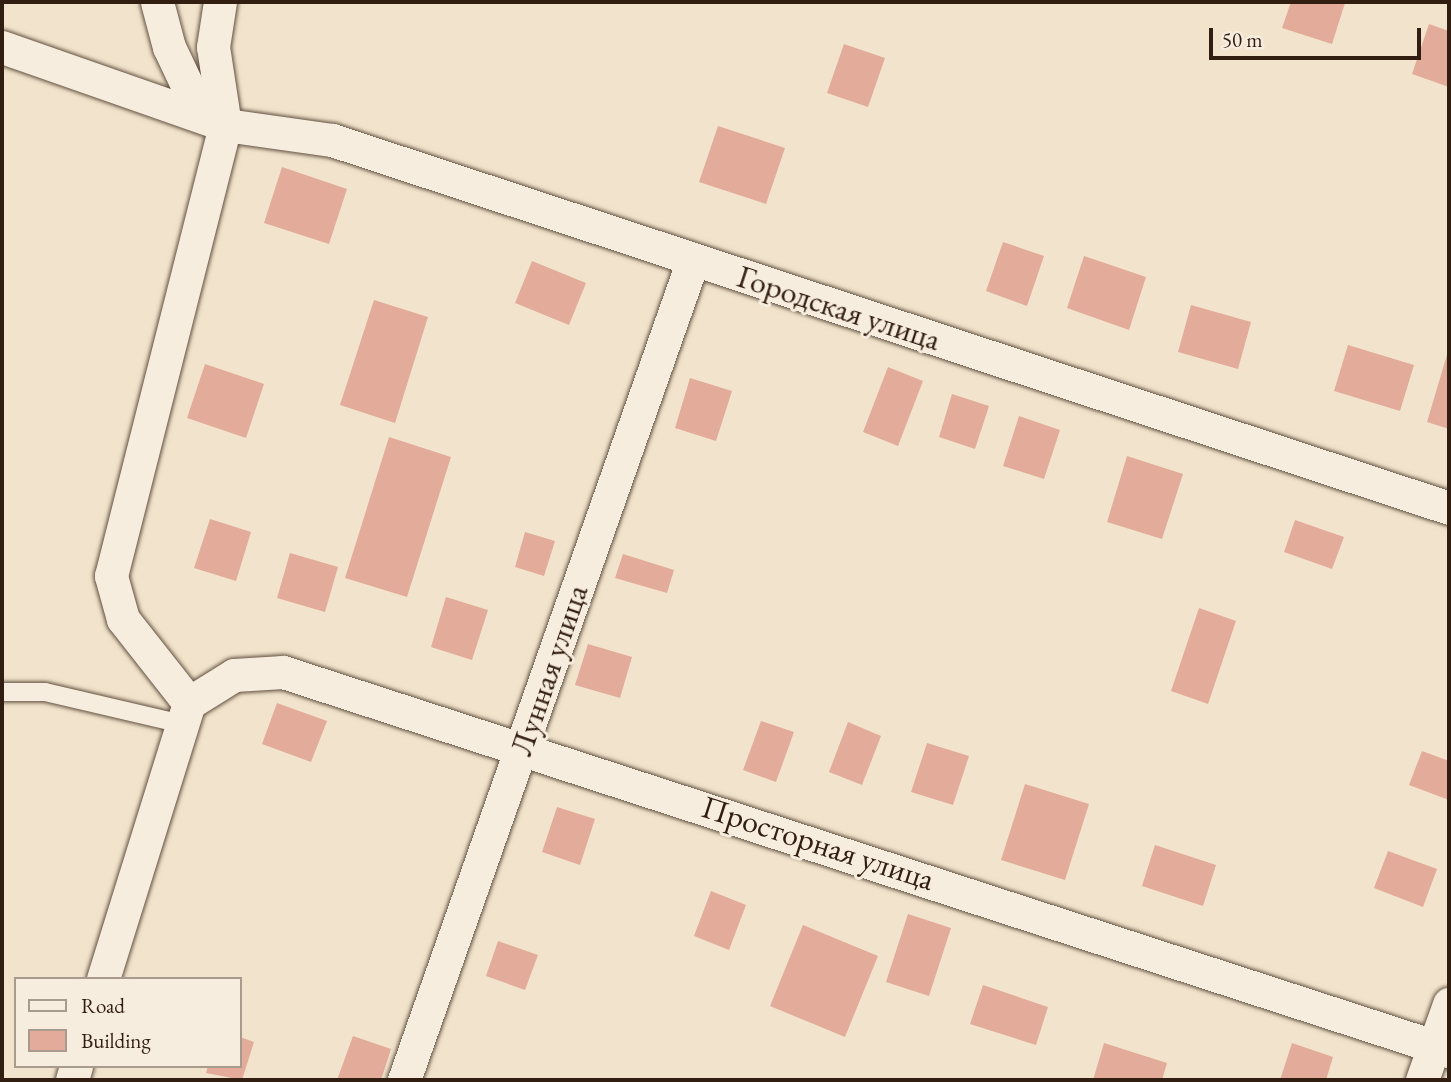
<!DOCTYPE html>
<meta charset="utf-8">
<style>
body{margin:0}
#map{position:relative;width:1451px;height:1082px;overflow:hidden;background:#f2e4cc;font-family:"EB Garamond",serif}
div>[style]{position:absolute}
.building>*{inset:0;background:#e3ab9a}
.roads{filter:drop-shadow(0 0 2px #615040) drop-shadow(0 0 2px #615040)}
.lane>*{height:18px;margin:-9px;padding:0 9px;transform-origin:9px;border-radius:9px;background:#f7edde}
.street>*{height:33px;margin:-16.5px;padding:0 16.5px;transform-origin:16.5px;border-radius:16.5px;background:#f7edde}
span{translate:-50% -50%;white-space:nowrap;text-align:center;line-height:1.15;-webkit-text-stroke:6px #f7edde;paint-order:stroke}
.street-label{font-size:32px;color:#311e11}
.frame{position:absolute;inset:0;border:4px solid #311e11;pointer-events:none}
.legend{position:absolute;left:14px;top:977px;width:228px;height:91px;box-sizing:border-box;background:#f7edde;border:2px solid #a89a8c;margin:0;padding:9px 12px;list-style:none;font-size:21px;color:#311e11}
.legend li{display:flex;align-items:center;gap:14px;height:35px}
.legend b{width:35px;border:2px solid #a89a8c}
.scale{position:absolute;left:1209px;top:28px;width:212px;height:32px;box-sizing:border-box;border:4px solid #311e11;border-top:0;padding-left:9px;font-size:21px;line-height:24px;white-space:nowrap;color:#311e11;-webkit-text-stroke:5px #f7edde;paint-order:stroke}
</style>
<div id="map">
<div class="building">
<div style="clip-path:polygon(1291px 2px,1345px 3px,1332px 44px,1282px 28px)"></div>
<div style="clip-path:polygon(1429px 24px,1449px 31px,1449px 87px,1412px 74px)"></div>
<div style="clip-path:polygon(844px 44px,885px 58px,868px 107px,827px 93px)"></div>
<div style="clip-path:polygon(718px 126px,785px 148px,766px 204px,699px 182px)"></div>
<div style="clip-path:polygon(282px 167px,347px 189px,329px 244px,264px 223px)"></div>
<div style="clip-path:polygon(1003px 242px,1044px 256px,1027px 306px,986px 291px)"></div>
<div style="clip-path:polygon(1084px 256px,1146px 277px,1129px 330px,1067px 308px)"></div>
<div style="clip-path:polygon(532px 261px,586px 283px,569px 325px,515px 303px)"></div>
<div style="clip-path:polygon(374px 300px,428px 317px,395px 423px,340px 405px)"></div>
<div style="clip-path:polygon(1191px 305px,1251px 322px,1238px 369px,1178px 352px)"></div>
<div style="clip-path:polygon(1348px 345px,1414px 365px,1400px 411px,1334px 391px)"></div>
<div style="clip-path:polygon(1449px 348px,1449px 429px,1427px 422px)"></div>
<div style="clip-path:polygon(205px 364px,264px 384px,246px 438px,187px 418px)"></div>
<div style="clip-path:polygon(888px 367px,923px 381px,898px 446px,863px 432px)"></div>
<div style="clip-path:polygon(690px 378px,732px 391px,716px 441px,675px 428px)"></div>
<div style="clip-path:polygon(952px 394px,989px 406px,975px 449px,939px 437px)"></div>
<div style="clip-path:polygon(1019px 416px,1060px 430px,1044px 479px,1003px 466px)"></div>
<div style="clip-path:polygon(389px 437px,451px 457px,407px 597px,345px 578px)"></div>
<div style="clip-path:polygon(1127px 456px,1183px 474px,1162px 539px,1107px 522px)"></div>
<div style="clip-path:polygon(210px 519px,251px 532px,236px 581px,194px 568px)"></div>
<div style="clip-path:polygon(1295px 520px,1344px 537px,1332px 569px,1284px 552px)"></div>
<div style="clip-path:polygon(525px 532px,555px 541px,544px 576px,515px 567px)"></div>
<div style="clip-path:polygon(290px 553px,338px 567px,325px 612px,277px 598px)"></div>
<div style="clip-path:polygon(623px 554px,674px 570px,667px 593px,615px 578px)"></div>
<div style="clip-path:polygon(446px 597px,488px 610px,472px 660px,431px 647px)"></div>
<div style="clip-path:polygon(1199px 608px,1236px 621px,1208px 704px,1171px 691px)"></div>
<div style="clip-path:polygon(588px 644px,632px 657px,620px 698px,575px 685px)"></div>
<div style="clip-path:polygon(277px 703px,327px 721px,311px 762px,262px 744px)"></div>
<div style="clip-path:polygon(761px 721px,794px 732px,776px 782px,743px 770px)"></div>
<div style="clip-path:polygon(848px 722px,881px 736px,862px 785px,829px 772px)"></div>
<div style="clip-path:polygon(927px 743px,969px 756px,953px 805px,911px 792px)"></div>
<div style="clip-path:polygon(1422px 751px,1449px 761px,1449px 800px,1409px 785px)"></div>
<div style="clip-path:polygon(1025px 784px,1089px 804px,1065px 880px,1001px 860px)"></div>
<div style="clip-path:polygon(557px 807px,595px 819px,580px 865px,542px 852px)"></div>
<div style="clip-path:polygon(1155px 845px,1216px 865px,1203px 906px,1142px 886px)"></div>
<div style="clip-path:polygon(1388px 851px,1437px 869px,1423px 907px,1374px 888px)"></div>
<div style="clip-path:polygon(711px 891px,746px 905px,729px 950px,694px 936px)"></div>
<div style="clip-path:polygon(908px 914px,951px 928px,929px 996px,886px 982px)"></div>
<div style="clip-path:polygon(803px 925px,878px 956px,845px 1037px,770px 1006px)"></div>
<div style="clip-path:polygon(498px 941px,538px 955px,525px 990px,486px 976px)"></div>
<div style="clip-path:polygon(983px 985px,1048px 1007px,1036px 1045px,970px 1024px)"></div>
<div style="clip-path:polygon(353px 1036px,391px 1049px,381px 1080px,337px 1080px)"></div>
<div style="clip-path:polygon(240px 1037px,254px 1042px,242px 1080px,206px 1073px,208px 1066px,240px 1066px)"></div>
<div style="clip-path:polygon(1104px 1043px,1167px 1063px,1162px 1080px,1093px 1080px)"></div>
<div style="clip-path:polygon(1292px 1043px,1333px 1057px,1326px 1080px,1280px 1080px)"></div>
</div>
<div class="roads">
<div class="lane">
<div style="left:2px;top:692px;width:43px"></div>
<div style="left:45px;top:692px;width:142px;rotate:13.1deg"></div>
</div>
<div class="street">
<div style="left:157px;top:2px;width:47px;rotate:75.1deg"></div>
<div style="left:169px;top:47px;width:59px;rotate:64.7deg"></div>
<div style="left:194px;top:100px;width:30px;rotate:40deg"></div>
<div style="left:2px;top:47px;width:236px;rotate:19.3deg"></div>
<div style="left:225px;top:125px;width:108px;rotate:8deg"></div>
<div style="left:332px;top:140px;width:1176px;rotate:18.23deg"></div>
<div style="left:189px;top:703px;width:53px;rotate:-31.9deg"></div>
<div style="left:234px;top:675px;width:49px;rotate:-3.5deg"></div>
<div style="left:283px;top:672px;width:1226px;rotate:18.01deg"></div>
<div style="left:103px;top:979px;width:289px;rotate:-72.7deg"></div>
<div style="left:189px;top:703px;width:107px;rotate:-128.2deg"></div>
<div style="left:123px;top:619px;width:45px;rotate:-105.6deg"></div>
<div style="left:111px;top:576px;width:465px;rotate:-75.8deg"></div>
<div style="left:225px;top:125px;width:79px;rotate:-98.7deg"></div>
<div style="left:213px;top:47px;width:46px;rotate:-81.2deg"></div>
<div style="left:72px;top:1080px;width:15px;rotate:-74deg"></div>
<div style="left:404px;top:1080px;width:869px;rotate:-70.59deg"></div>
<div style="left:1422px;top:1080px;width:81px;rotate:-70.4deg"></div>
</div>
</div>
<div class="street-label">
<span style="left:839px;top:308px;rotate:18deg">Городская улица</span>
<span style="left:549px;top:670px;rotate:-71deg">Лунная улица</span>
<span style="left:818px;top:843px;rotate:18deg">Просторная улица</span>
</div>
<div class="frame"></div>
<ul class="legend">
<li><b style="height:9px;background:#f7edde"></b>Road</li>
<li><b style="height:19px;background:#e3ab9a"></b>Building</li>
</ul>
<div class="scale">50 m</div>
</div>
